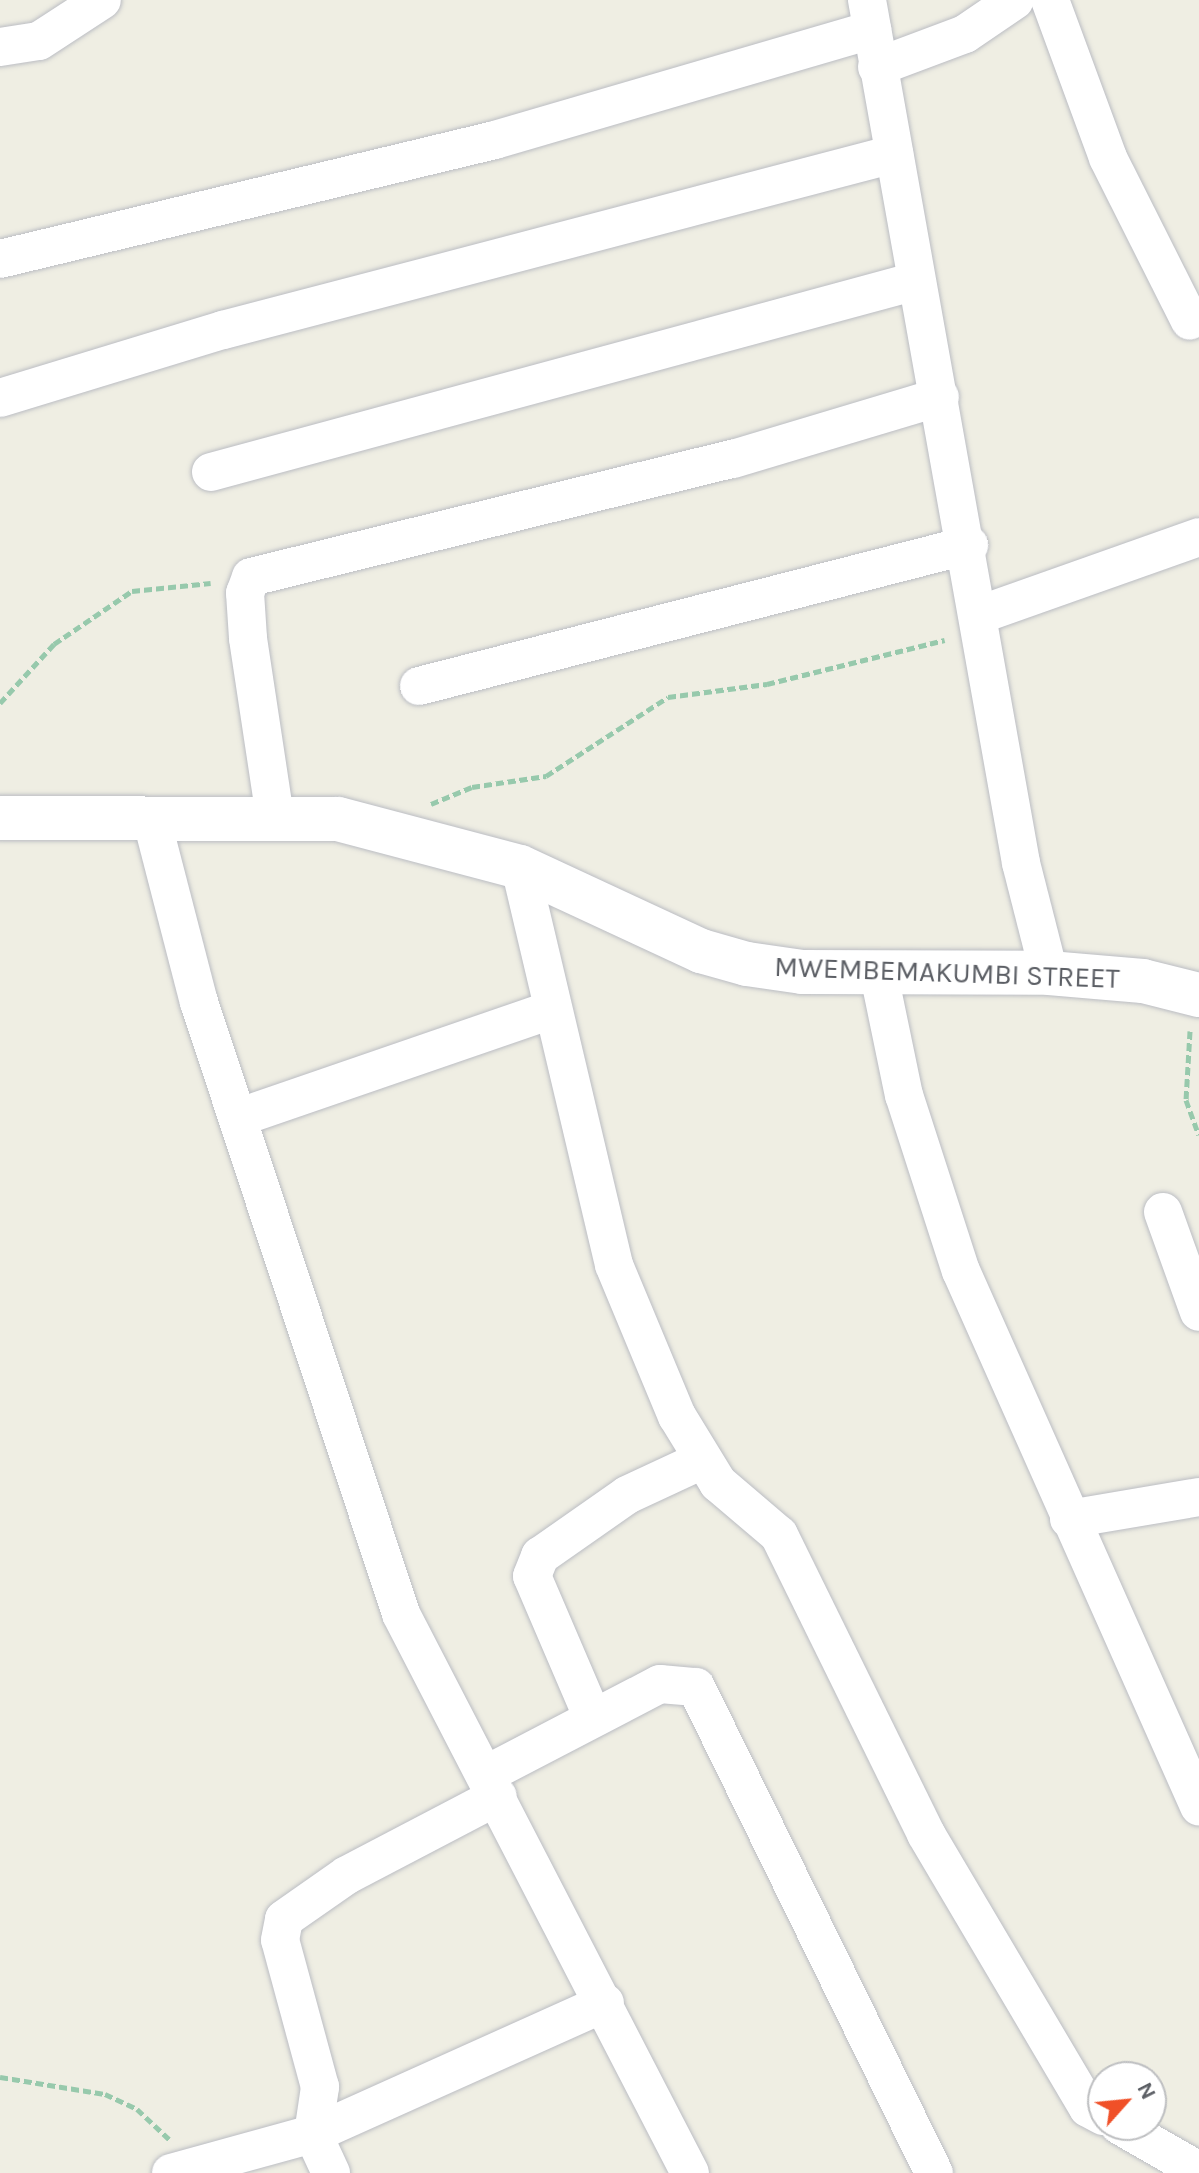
<!DOCTYPE html>
<style>
body{margin:0}
#map{position:relative;width:1199px;height:2173px;overflow:hidden;background:#efeee3;font-family:Karla,sans-serif}
div>[style]{position:absolute}
.path>*{height:5px;margin-top:-2.5px;transform-origin:0;background:repeating-linear-gradient(90deg,#97c9ac 0 8px,transparent 0 12px)}
.roads{filter:drop-shadow(0 0 2px #bbbdc3) drop-shadow(0 0 2px #bbbdc3)}
.street>*{height:38px;margin:-19px;padding:0 19px;transform-origin:19px;border-radius:19px;background:#fff}
.secondary>*{height:44px;margin:-22px;padding:0 22px;transform-origin:22px;border-radius:22px;background:#fff}
span{translate:-50% -50%;white-space:nowrap;text-align:center;line-height:1.15;-webkit-text-stroke:8px #fff;paint-order:stroke}
.street-label{font-size:28px;color:#5c5f65}
.north{position:absolute;left:1087px;top:2061px;width:80px;height:80px;box-sizing:border-box;background:#fff;border:2px solid #bebfc1;border-radius:50%;rotate:63deg;font-size:22px;font-weight:700;line-height:32px;text-align:center;color:#5c5f65}
.north::after{content:'';display:block;margin:auto;width:28px;height:36px;background:#f05028;clip-path:polygon(50% 0,100% 100%,50% 72%,0 100%)}
</style>
<div id="map">
<div class="path">
<div style="left:0;top:703px;width:80px;rotate:-47.5deg"></div>
<div style="left:54px;top:644px;width:94px;rotate:-34.2deg"></div>
<div style="left:132px;top:591px;width:79px;rotate:-5.8deg"></div>
<div style="left:431px;top:804px;width:44px;rotate:-22.5deg"></div>
<div style="left:472px;top:787px;width:75px;rotate:-8.5deg"></div>
<div style="left:546px;top:776px;width:145px;rotate:-32.9deg"></div>
<div style="left:668px;top:697px;width:100px;rotate:-7.5deg"></div>
<div style="left:767px;top:684px;width:183px;rotate:-13.9deg"></div>
<div style="left:1190px;top:1031px;width:69px;rotate:93.3deg"></div>
<div style="left:1186px;top:1100px;width:37px;rotate:70deg"></div>
<div style="left:0;top:2077px;width:106px;rotate:9.2deg"></div>
<div style="left:105px;top:2094px;width:35px;rotate:25deg"></div>
<div style="left:137px;top:2109px;width:44px;rotate:43.2deg"></div>
</div>
<div class="roads">
<div class="street">
<div style="left:867px;top:0;width:877px;rotate:79.88deg"></div>
<div style="left:1021px;top:863px;width:114px;rotate:75.7deg"></div>
<div style="left:1050px;top:0;width:168px;rotate:69.8deg"></div>
<div style="left:1108px;top:158px;width:182px;rotate:63.3deg"></div>
<div style="left:0;top:47px;width:39px;rotate:-9deg"></div>
<div style="left:39px;top:41px;width:75px;rotate:-33.1deg"></div>
<div style="left:877px;top:67px;width:94px;rotate:-20.6deg"></div>
<div style="left:965px;top:34px;width:60px;rotate:-34.2deg"></div>
<div style="left:0;top:259px;width:509px;rotate:-13.52deg"></div>
<div style="left:495px;top:140px;width:393px;rotate:-16.3deg"></div>
<div style="left:0;top:398px;width:233px;rotate:-17deg"></div>
<div style="left:223px;top:330px;width:694px;rotate:-14.7deg"></div>
<div style="left:211px;top:472px;width:730px;rotate:-15.16deg"></div>
<div style="left:979px;top:615px;width:233px;rotate:-19.5deg"></div>
<div style="left:419px;top:686px;width:568px;rotate:-14.38deg"></div>
<div style="left:151px;top:817px;width:191px;rotate:75.5deg"></div>
<div style="left:199px;top:1002px;width:644px;rotate:71.73deg"></div>
<div style="left:401px;top:1614px;width:629px;rotate:62.66deg"></div>
<div style="left:275px;top:817px;width:181px;rotate:-98.6deg"></div>
<div style="left:248px;top:638px;width:45px;rotate:-93.8deg"></div>
<div style="left:245px;top:593px;width:17px;rotate:-69deg"></div>
<div style="left:251px;top:577px;width:496px;rotate:-13.8deg"></div>
<div style="left:733px;top:459px;width:216px;rotate:-16.7deg"></div>
<div style="left:520px;top:867px;width:409px;rotate:76.7deg"></div>
<div style="left:614px;top:1265px;width:164px;rotate:67.4deg"></div>
<div style="left:677px;top:1416px;width:79px;rotate:58.5deg"></div>
<div style="left:718px;top:1483px;width:80px;rotate:40.4deg"></div>
<div style="left:779px;top:1535px;width:333px;rotate:63.8deg"></div>
<div style="left:926px;top:1834px;width:318px;rotate:59.4deg"></div>
<div style="left:1088px;top:2108px;width:17px;rotate:28deg"></div>
<div style="left:878px;top:970px;width:128px;rotate:78.3deg"></div>
<div style="left:904px;top:1095px;width:185px;rotate:72.1deg"></div>
<div style="left:961px;top:1271px;width:586px;rotate:66.02deg"></div>
<div style="left:240px;top:1117px;width:329px;rotate:-19deg"></div>
<div style="left:1163px;top:1212px;width:106px;rotate:70.2deg"></div>
<div style="left:1069px;top:1519px;width:132px;rotate:-9.6deg"></div>
<div style="left:592px;top:1716px;width:152px;rotate:-113.2deg"></div>
<div style="left:532px;top:1576px;width:22px;rotate:-68deg"></div>
<div style="left:540px;top:1556px;width:106px;rotate:-35deg"></div>
<div style="left:627px;top:1495px;width:83px;rotate:-25deg"></div>
<div style="left:487px;top:1774px;width:195px;rotate:-27.5deg"></div>
<div style="left:660px;top:1684px;width:36px;rotate:5deg"></div>
<div style="left:696px;top:1687px;width:541px;rotate:63.91deg"></div>
<div style="left:1119px;top:2125px;width:92px;rotate:29.9deg"></div>
<div style="left:171px;top:2173px;width:147px;rotate:-15.4deg"></div>
<div style="left:313px;top:2134px;width:320px;rotate:-24.2deg"></div>
<div style="left:331px;top:2173px;width:43px;rotate:-114.8deg"></div>
<div style="left:313px;top:2134px;width:48px;rotate:-81.5deg"></div>
<div style="left:320px;top:2087px;width:152px;rotate:-105.2deg"></div>
<div style="left:280px;top:1940px;width:21px;rotate:-79deg"></div>
<div style="left:284px;top:1919px;width:77px;rotate:-34.9deg"></div>
<div style="left:347px;top:1875px;width:170px;rotate:-27.6deg"></div>
</div>
<div class="secondary">
<div style="left:0;top:818px;width:338px;rotate:0.2deg"></div>
<div style="left:338px;top:819px;width:188px;rotate:14.8deg"></div>
<div style="left:520px;top:867px;width:200px;rotate:24.9deg"></div>
<div style="left:701px;top:951px;width:48px;rotate:15.8deg"></div>
<div style="left:747px;top:964px;width:56px;rotate:8.3deg"></div>
<div style="left:802px;top:972px;width:247px;rotate:0.2deg"></div>
<div style="left:1049px;top:973px;width:94px;rotate:4.9deg"></div>
<div style="left:1143px;top:981px;width:58px;rotate:14deg"></div>
</div>
</div>
<div class="street-label">
<span style="left:947px;top:973px;rotate:2deg">MWEMBEMAKUMBI STREET</span>
</div>
<div class="north">N</div>
</div>
